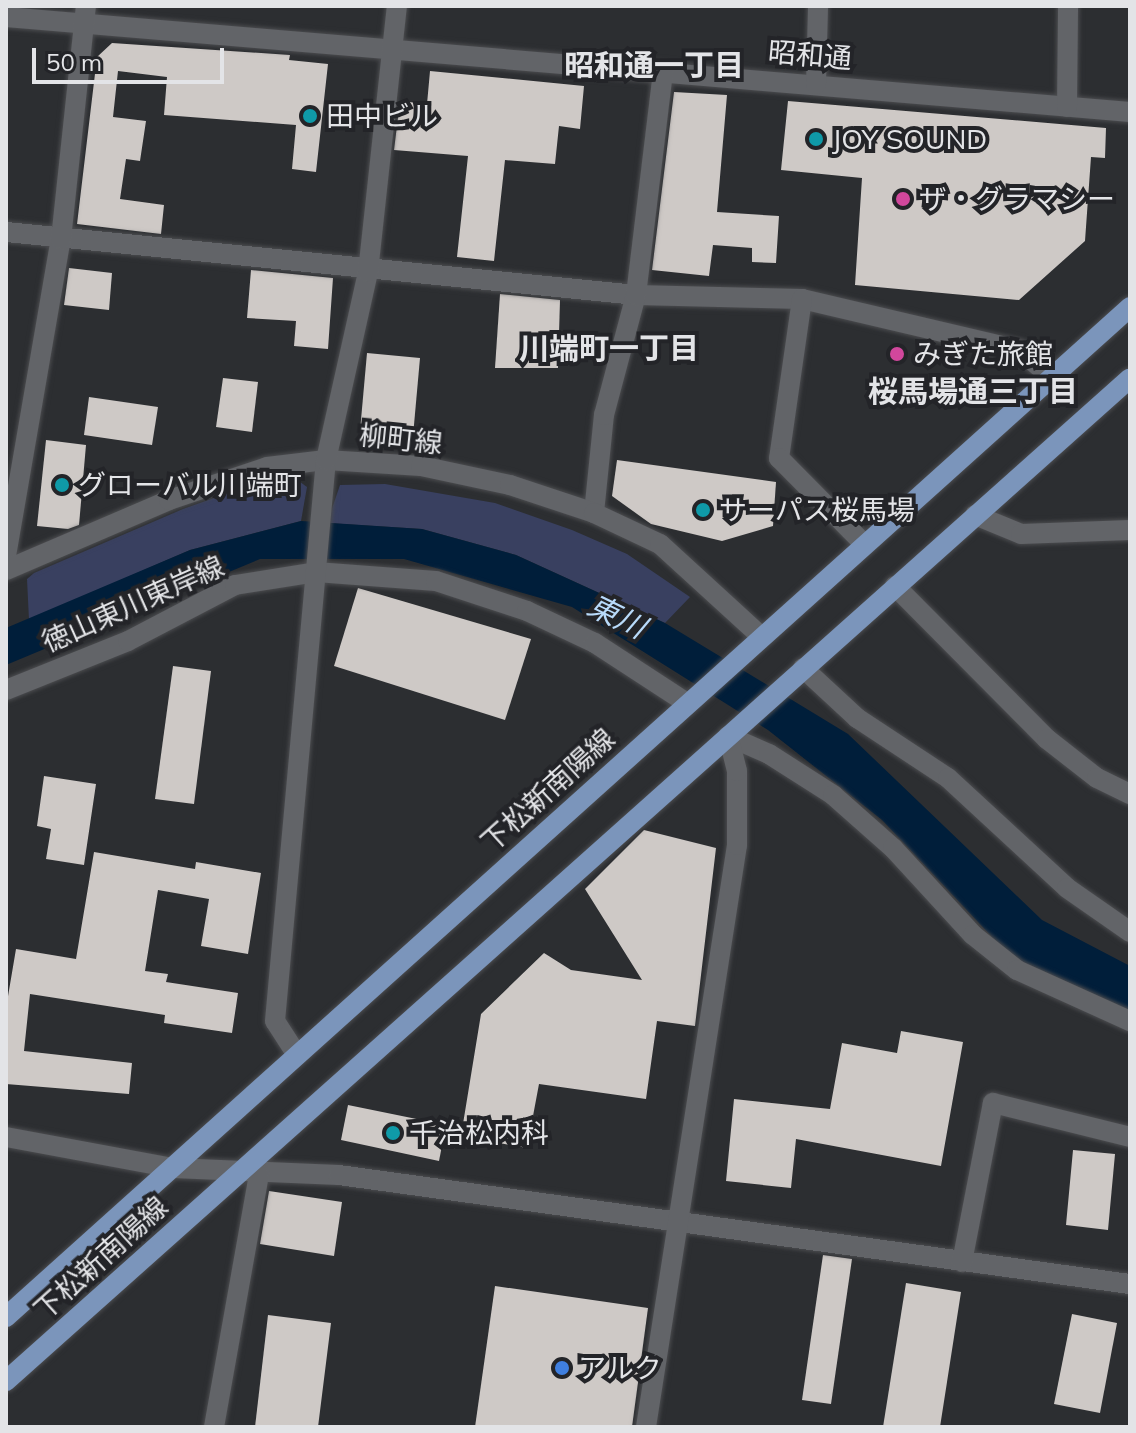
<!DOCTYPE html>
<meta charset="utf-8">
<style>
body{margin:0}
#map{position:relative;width:1136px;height:1433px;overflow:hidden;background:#2c2e31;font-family:Mulish,"Noto Sans JP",sans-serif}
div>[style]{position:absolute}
.green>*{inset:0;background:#394060}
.water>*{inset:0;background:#001e3a}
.building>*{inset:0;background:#cec9c6}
.roads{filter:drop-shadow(0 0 2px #4b4c4f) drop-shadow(0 0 2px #4b4c4f)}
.minor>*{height:20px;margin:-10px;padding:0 10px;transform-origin:10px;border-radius:10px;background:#626468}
.major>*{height:20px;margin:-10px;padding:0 10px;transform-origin:10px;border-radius:10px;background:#7b95bb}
.dots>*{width:22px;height:22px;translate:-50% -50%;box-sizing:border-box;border:4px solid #232428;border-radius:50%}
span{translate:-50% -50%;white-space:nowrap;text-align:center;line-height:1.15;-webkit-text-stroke:8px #232428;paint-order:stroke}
.street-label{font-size:28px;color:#e3e4e7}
.poi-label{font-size:28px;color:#e3e4e7}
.left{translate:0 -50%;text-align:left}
.neighbourhood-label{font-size:30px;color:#e3e4e7;font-weight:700}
.water-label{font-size:30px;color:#b8dafa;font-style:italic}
.frame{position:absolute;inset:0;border:8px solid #e3e4e7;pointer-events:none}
.scale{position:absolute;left:32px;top:48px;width:192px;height:36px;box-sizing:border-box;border:4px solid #e3e4e7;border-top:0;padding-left:10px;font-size:24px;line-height:28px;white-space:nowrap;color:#e3e4e7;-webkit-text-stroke:6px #232428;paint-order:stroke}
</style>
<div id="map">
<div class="green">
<div style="clip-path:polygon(296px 479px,307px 487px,301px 521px,190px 550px,29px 620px,27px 579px,34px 573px,183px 509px,256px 483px)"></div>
<div style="clip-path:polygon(385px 484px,495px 503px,572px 530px,627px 554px,690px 597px,665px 623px,516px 555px,422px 529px,327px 523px,340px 485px)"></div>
</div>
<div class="water">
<div style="clip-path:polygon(301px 521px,422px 529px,516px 555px,665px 623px,848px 734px,1042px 920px,1130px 966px,1130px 1021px,1010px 956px,882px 820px,768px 730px,572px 607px,404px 559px,260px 559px,6px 665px,6px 628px,190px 550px)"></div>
</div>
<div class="building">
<div style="clip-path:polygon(112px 43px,290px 55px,289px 60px,328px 64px,316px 172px,292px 169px,296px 125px,164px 115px,167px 77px,118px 71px,113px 117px,146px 121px,140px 161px,126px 159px,120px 199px,164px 205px,161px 234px,77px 224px,97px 57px)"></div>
<div style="clip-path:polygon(430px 71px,584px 86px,580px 129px,559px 126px,555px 164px,505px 160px,494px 261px,457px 257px,468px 156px,394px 150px,400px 101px,427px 104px)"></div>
<div style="clip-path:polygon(674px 92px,727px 95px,717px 212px,779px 216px,776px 263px,752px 262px,752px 248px,713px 245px,709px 276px,652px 270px)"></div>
<div style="clip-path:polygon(788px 101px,1106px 128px,1105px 158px,1091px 157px,1085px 241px,1019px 300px,855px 285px,862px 178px,781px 170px)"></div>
<div style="clip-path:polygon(69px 268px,112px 273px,109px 310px,64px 305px)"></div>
<div style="clip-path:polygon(251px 270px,333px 278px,328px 349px,294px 346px,296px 321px,247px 318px)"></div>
<div style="clip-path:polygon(500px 294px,560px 300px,558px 368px,495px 368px)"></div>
<div style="clip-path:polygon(367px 353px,420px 358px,412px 447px,359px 442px)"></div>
<div style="clip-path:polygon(223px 378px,258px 382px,252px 432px,216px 427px)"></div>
<div style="clip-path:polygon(89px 397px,158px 407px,152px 445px,84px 435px)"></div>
<div style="clip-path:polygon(46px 440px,86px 445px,79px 525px,68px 529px,37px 526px)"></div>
<div style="clip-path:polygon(617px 460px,776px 482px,773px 526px,722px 541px,651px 524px,612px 496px)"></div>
<div style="clip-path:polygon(358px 588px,531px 639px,505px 720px,334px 666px)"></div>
<div style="clip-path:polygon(173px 666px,211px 671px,194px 804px,155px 799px)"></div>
<div style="clip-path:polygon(44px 776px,96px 784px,84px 865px,46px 859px,51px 829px,37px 826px)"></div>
<div style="clip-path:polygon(644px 830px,716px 848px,695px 1026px,657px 1021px,646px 1099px,539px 1084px,527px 1148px,461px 1136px,481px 1014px,544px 953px,571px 970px,642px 980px,585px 889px)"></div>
<div style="clip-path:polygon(94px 852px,195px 869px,196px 862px,261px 873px,248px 954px,201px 946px,209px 899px,158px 890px,145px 971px,168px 974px,166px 982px,238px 993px,232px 1033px,164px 1023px,165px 1015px,30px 994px,24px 1051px,132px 1063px,129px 1094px,6px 1084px,6px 1008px,16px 949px,76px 959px)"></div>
<div style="clip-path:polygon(901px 1031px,963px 1042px,941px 1166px,796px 1139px,791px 1188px,726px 1181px,734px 1099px,830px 1109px,842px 1043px,897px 1053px)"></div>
<div style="clip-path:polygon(348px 1105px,446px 1125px,439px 1161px,341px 1140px)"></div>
<div style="clip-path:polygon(1073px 1150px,1115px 1154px,1108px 1230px,1066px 1225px)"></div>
<div style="clip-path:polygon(269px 1191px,342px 1202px,334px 1256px,260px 1244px)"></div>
<div style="clip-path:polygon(823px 1255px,852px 1259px,831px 1404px,802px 1400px)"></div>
<div style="clip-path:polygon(906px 1283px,961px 1292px,940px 1427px,883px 1427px)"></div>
<div style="clip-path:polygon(495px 1286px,648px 1308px,632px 1427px,475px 1427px)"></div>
<div style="clip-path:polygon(1072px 1314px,1117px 1323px,1100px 1413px,1054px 1404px)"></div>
<div style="clip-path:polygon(268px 1315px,331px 1323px,318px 1427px,255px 1427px)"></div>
</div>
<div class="roads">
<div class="minor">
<div style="left:6px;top:17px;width:1128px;rotate:4.83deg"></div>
<div style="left:816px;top:84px;width:78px;rotate:-88.5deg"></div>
<div style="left:1067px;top:107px;width:101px;rotate:-89.4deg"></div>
<div style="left:6px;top:232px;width:633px;rotate:5.71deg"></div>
<div style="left:636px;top:295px;width:166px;rotate:1.4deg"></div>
<div style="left:802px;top:299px;width:224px;rotate:13.2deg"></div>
<div style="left:1020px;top:350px;width:41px;rotate:41.1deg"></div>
<div style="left:802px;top:299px;width:161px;rotate:98.2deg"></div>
<div style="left:779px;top:458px;width:120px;rotate:45.3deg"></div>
<div style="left:594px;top:513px;width:99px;rotate:-84.2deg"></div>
<div style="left:604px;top:415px;width:124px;rotate:-75.1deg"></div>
<div style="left:636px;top:295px;width:225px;rotate:-83.1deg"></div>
<div style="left:975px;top:515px;width:50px;rotate:22.4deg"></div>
<div style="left:1021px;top:534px;width:109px;rotate:-2.1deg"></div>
<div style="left:6px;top:556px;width:322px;rotate:-80.2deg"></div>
<div style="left:61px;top:239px;width:234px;rotate:-83.9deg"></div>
<div style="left:6px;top:570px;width:177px;rotate:-23.2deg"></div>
<div style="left:169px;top:500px;width:103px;rotate:-18.6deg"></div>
<div style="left:267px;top:467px;width:59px;rotate:-6.8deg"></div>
<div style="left:326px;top:460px;width:95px;rotate:3.6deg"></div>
<div style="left:421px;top:466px;width:91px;rotate:12.1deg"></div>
<div style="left:510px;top:485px;width:89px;rotate:18.4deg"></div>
<div style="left:594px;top:513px;width:73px;rotate:25.2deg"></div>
<div style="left:660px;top:544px;width:138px;rotate:42.4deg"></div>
<div style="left:895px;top:586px;width:216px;rotate:45.2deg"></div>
<div style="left:1047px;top:739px;width:63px;rotate:38deg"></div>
<div style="left:1097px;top:778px;width:37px;rotate:26deg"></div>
<div style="left:803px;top:668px;width:74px;rotate:42.8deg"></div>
<div style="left:857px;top:718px;width:109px;rotate:33.4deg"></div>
<div style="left:948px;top:778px;width:162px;rotate:42.7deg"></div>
<div style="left:1067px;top:888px;width:77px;rotate:34.9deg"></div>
<div style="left:6px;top:690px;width:131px;rotate:-21.9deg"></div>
<div style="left:128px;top:641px;width:121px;rotate:-27.6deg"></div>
<div style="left:235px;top:585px;width:82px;rotate:-9.1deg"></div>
<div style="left:316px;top:572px;width:120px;rotate:4.3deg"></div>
<div style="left:436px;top:581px;width:96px;rotate:18.2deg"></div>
<div style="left:527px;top:611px;width:75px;rotate:25.2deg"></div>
<div style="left:595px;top:643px;width:110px;rotate:33.1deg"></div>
<div style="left:728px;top:736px;width:45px;rotate:23.7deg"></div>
<div style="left:769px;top:754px;width:76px;rotate:32.6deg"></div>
<div style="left:833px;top:795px;width:80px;rotate:41.5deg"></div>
<div style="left:893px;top:848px;width:118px;rotate:47.4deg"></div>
<div style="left:973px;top:935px;width:56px;rotate:38.5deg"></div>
<div style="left:1017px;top:970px;width:124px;rotate:24.3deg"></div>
<div style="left:297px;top:1055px;width:40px;rotate:-122.9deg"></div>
<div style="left:275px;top:1021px;width:563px;rotate:-84.81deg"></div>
<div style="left:326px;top:460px;width:193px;rotate:-77.4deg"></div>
<div style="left:368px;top:272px;width:268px;rotate:-83.8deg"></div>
<div style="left:6px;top:1137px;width:170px;rotate:10.5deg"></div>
<div style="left:173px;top:1168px;width:166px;rotate:2.4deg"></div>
<div style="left:339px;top:1175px;width:798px;rotate:7.85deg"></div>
<div style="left:962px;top:1262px;width:162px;rotate:-79deg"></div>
<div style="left:993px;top:1103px;width:141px;rotate:13.9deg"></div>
<div style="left:214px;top:1427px;width:257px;rotate:-79.9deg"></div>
<div style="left:646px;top:1427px;width:589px;rotate:-81.11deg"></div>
<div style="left:737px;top:845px;width:74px;rotate:-90deg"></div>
<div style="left:737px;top:771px;width:36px;rotate:-104deg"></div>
</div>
<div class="major">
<div style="left:6px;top:1317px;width:1511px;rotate:-41.94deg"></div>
<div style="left:6px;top:1381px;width:1506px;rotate:-41.74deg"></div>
</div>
</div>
<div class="dots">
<div style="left:310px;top:116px;background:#0f9aa8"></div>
<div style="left:816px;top:139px;background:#0f9aa8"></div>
<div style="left:903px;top:199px;background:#d1479c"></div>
<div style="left:897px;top:354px;background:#d1479c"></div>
<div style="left:62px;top:485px;background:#0f9aa8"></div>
<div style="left:703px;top:510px;background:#0f9aa8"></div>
<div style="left:393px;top:1133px;background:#0f9aa8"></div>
<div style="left:562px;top:1368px;background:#3f7fe0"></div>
</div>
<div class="street-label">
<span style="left:810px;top:55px;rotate:5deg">昭和通</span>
<span style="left:401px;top:439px;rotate:6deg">柳町線</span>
<span style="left:133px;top:604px;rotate:-24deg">徳山東川東岸線</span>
<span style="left:548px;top:790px;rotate:-42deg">下松新南陽線</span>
<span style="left:101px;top:1258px;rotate:-42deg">下松新南陽線</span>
</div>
<div class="poi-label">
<span class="left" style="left:326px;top:116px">田中ビル</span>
<span class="left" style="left:832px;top:139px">JOY SOUND</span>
<span class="left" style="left:919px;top:199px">ザ・グラマシー</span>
<span class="left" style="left:913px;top:354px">みぎた旅館</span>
<span class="left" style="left:78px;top:485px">グローバル川端町</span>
<span class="left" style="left:719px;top:510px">サーパス桜馬場</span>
<span class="left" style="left:409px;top:1133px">千治松内科</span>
<span class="left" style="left:578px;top:1368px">アルク</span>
</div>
<div class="neighbourhood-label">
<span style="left:654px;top:65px">昭和通一丁目</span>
<span style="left:609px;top:348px">川端町一丁目</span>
<span style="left:973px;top:391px">桜馬場通三丁目</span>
</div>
<div class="water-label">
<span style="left:617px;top:616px;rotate:26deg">東川</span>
</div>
<div class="frame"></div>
<div class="scale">50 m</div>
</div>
